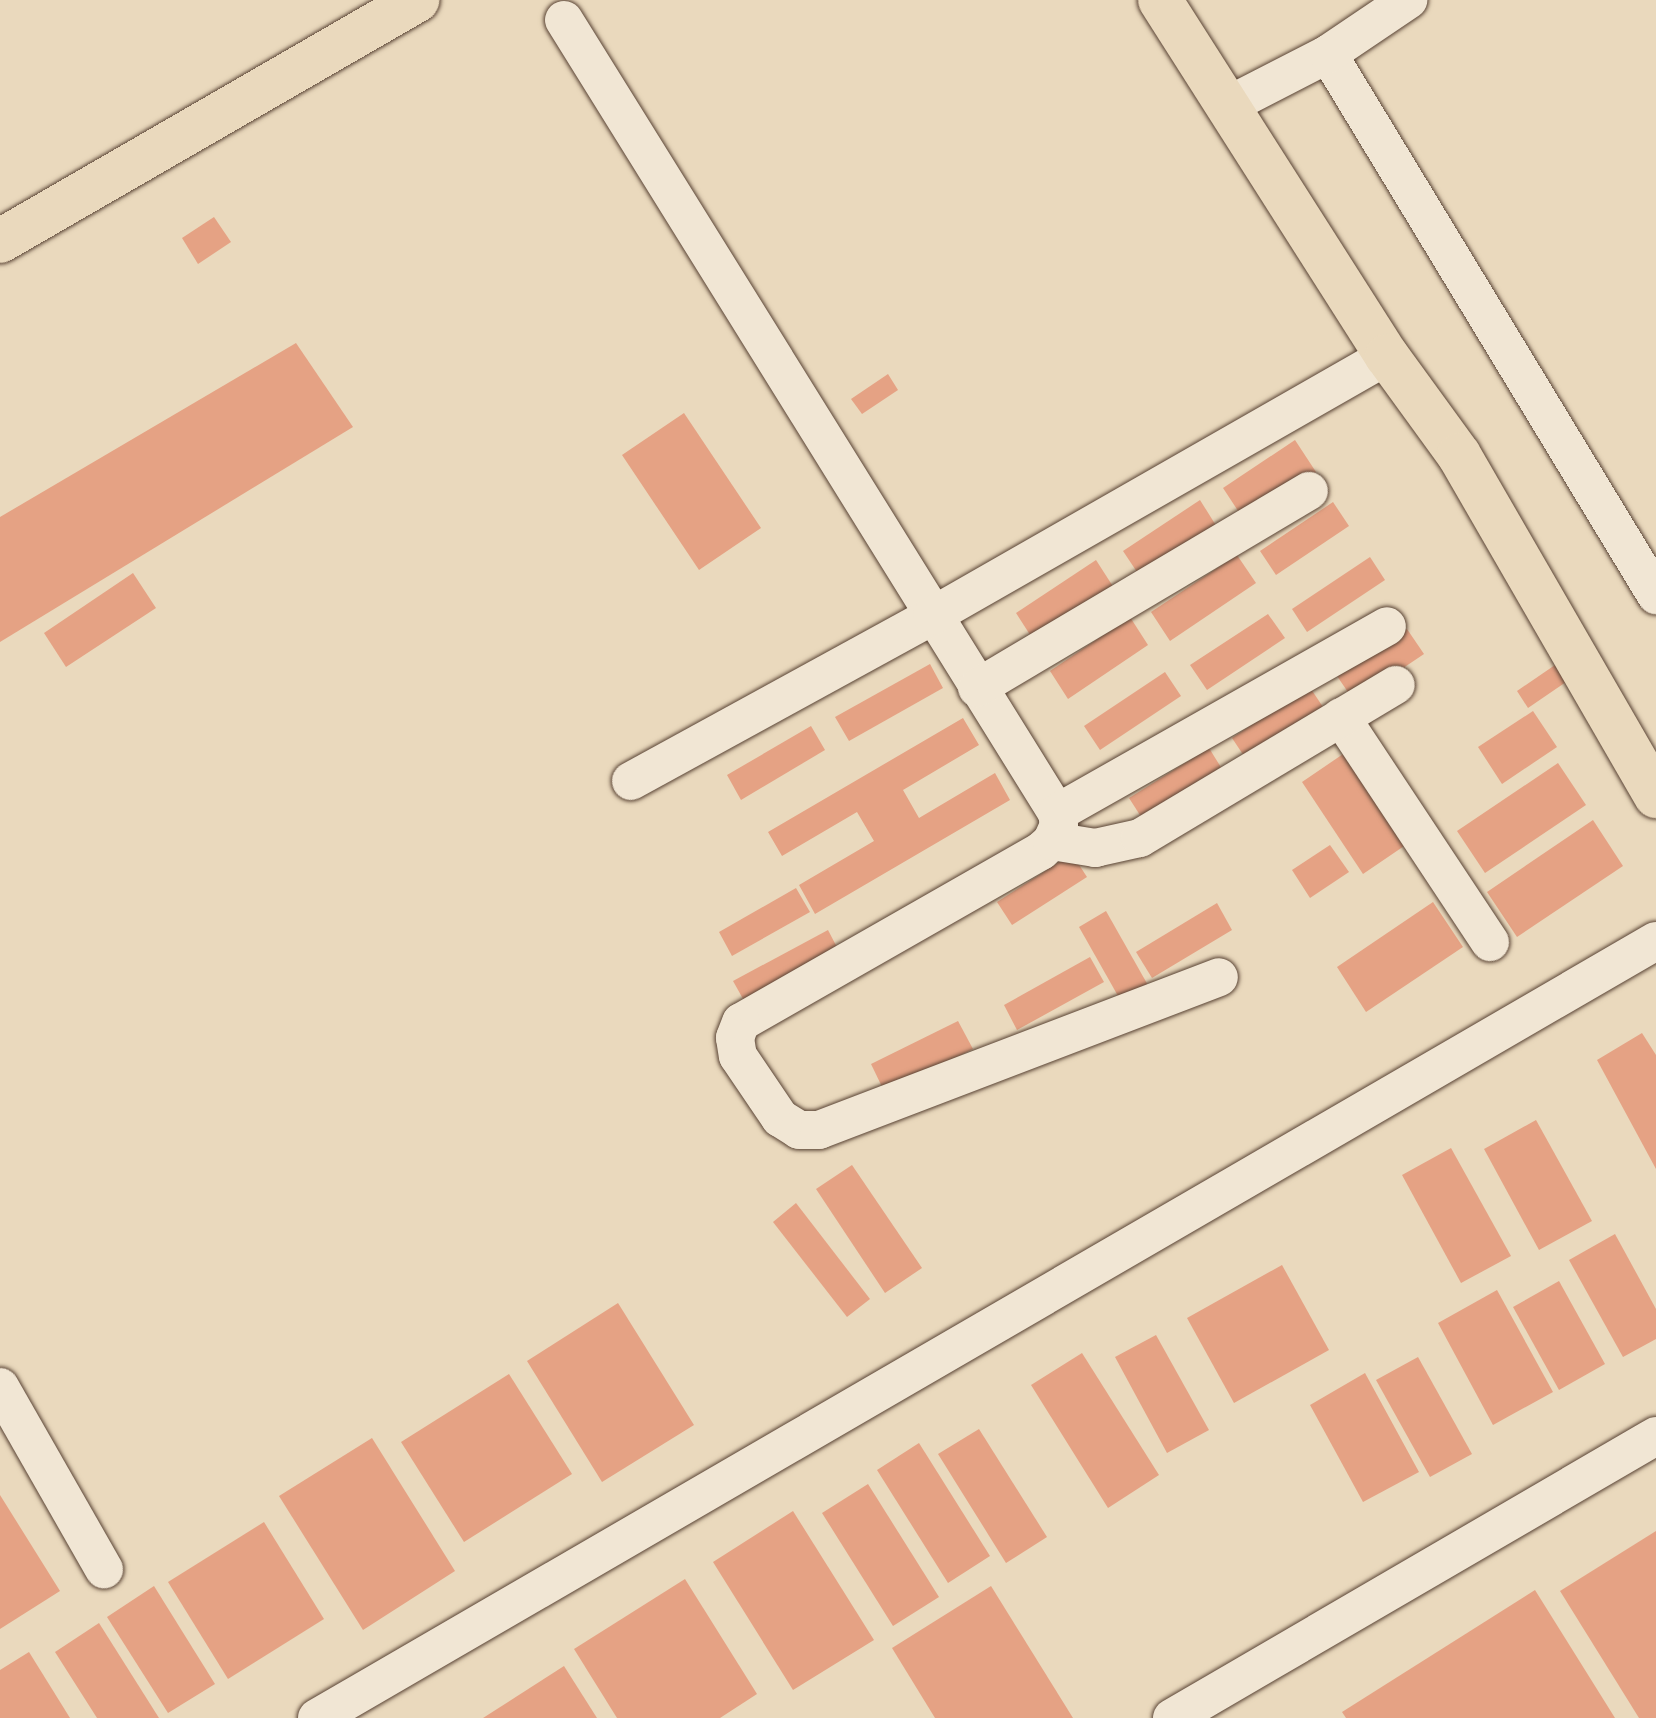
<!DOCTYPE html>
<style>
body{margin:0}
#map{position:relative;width:1656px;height:1718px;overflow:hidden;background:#ead9bd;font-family:"IM FELL Great Primer",serif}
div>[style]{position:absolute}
.building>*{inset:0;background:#e5a284}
.roads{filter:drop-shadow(0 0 2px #584233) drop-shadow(0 0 2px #584233)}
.minor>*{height:38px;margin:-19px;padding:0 19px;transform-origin:19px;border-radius:19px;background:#f1e6d4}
.major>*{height:44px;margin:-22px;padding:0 22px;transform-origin:22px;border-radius:22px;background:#ead9bd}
span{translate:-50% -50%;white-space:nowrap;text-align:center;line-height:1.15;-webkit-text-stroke:7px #f1e6d4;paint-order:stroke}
</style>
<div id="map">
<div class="building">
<div style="clip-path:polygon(214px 217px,231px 242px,198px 264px,182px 238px)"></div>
<div style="clip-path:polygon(296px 343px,353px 427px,0 642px,0 517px)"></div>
<div style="clip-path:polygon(888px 374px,898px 390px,862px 414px,851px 399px)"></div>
<div style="clip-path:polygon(684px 413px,761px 528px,699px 570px,622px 455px)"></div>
<div style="clip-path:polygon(1295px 440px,1316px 472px,1244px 520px,1223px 488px)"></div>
<div style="clip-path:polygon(1200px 500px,1217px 527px,1141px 578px,1123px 551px)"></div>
<div style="clip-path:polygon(1333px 502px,1349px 526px,1276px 575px,1260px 551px)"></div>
<div style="clip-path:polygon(1237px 555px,1256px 583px,1170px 641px,1151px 612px)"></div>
<div style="clip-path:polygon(1370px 557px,1385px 580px,1307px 632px,1292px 609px)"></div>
<div style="clip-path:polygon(1096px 560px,1114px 588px,1034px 641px,1016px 613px)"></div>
<div style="clip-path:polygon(133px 573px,156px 608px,66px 667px,44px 633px)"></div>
<div style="clip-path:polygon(1268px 614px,1285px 638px,1207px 690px,1190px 665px)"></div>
<div style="clip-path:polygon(1130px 617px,1148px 645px,1068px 699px,1050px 671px)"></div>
<div style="clip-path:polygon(1407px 629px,1424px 654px,1354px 701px,1337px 676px)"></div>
<div style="clip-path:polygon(930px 664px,943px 688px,849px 741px,835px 717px)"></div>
<div style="clip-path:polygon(1555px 665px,1566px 682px,1528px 708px,1517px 691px)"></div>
<div style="clip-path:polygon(1165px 672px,1181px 696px,1100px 750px,1084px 726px)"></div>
<div style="clip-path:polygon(1309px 686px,1327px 713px,1250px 765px,1232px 738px)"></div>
<div style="clip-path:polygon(1533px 711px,1557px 747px,1502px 784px,1478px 747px)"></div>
<div style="clip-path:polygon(963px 718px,979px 745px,903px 790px,919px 818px,995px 773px,1010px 800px,815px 914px,799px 885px,874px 841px,857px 812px,782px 856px,768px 832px)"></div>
<div style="clip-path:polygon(811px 726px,825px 750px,741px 800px,727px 775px)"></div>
<div style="clip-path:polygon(1209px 748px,1227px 777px,1147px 826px,1129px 798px)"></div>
<div style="clip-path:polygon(1349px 750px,1410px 842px,1363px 874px,1302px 782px)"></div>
<div style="clip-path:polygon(1558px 763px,1586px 805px,1485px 873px,1457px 831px)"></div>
<div style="clip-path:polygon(1593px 820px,1623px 866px,1517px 937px,1487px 892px)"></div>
<div style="clip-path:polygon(1330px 845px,1349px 872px,1310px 898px,1292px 870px)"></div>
<div style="clip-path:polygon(1072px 854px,1087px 877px,1012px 925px,997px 902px)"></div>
<div style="clip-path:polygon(796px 888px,810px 912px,732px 956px,719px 932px)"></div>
<div style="clip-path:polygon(1433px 902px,1463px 947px,1366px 1012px,1337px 967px)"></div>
<div style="clip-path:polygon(1217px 903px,1232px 930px,1152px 978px,1136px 952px)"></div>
<div style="clip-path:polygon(1106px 911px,1149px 987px,1122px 1003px,1079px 927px)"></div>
<div style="clip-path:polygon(828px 930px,841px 955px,747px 1006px,733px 981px)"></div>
<div style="clip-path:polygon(1090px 957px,1104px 982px,1017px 1030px,1004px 1005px)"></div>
<div style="clip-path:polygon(958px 1021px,973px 1049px,885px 1093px,871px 1064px)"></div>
<div style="clip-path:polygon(1642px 1033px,1656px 1055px,1656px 1169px,1597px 1060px)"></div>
<div style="clip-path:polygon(1536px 1120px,1592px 1221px,1539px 1250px,1484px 1149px)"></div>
<div style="clip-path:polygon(1451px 1148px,1511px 1256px,1461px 1283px,1402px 1175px)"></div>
<div style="clip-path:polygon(852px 1165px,922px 1268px,885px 1293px,816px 1189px)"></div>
<div style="clip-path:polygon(796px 1203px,870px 1299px,847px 1317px,773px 1222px)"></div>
<div style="clip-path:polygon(1615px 1234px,1656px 1309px,1656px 1339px,1623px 1357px,1569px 1260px)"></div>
<div style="clip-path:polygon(1282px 1265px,1329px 1350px,1234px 1403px,1187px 1318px)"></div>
<div style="clip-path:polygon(1559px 1281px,1605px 1364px,1559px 1390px,1513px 1307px)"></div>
<div style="clip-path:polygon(1497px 1290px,1553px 1392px,1493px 1425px,1438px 1323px)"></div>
<div style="clip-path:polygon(618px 1303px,694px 1425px,602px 1482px,527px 1361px)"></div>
<div style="clip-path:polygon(1156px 1335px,1209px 1430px,1167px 1453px,1115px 1357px)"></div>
<div style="clip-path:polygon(1082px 1353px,1159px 1475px,1108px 1508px,1031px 1385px)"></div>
<div style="clip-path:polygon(1418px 1357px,1472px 1454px,1430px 1477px,1376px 1380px)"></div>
<div style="clip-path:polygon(1365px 1373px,1419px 1472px,1363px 1502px,1310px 1405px)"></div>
<div style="clip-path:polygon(509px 1374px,572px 1474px,464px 1542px,401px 1442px)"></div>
<div style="clip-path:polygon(979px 1429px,1047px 1537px,1006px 1563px,938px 1454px)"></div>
<div style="clip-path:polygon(372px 1438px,455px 1571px,363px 1630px,279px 1496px)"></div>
<div style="clip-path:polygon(919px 1443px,990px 1556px,948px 1583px,877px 1470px)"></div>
<div style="clip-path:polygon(868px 1484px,939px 1597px,893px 1626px,822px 1513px)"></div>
<div style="clip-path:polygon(0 1495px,60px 1591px,0 1629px)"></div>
<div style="clip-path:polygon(793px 1511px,874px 1640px,793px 1690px,713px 1562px)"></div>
<div style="clip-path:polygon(264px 1522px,324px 1619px,228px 1679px,168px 1582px)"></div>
<div style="clip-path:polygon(1656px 1531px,1656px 1718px,1639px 1718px,1560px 1591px)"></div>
<div style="clip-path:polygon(685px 1579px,757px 1694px,720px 1718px,617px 1718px,574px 1649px)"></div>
<div style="clip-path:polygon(154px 1586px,215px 1684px,168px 1713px,107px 1617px)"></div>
<div style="clip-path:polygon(991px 1586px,1073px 1718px,935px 1718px,892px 1648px)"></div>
<div style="clip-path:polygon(1535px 1590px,1615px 1718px,1346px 1718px,1342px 1712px)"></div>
<div style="clip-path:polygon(99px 1623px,159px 1718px,97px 1718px,55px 1652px)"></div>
<div style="clip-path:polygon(29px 1652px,70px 1718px,0 1718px,0 1670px)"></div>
<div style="clip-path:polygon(564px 1666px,597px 1718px,483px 1718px)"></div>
</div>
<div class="roads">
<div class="minor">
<div style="left:564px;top:20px;width:934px;rotate:58.13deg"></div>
<div style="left:1057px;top:813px;width:12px;rotate:81deg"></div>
<div style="left:1059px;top:825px;width:17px;rotate:114deg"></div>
<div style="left:1052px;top:841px;width:15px;rotate:138deg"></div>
<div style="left:1041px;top:851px;width:345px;rotate:150.3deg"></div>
<div style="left:741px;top:1022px;width:17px;rotate:111deg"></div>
<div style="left:735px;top:1038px;width:18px;rotate:81deg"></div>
<div style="left:738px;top:1056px;width:75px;rotate:55.9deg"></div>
<div style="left:780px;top:1118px;width:22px;rotate:32deg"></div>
<div style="left:799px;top:1130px;width:20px"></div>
<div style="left:819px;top:1130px;width:428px;rotate:-20.9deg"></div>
<div style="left:1328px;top:54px;width:633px;rotate:58.77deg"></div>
<div style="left:1227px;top:106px;width:114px;rotate:-27.2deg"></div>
<div style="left:1328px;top:54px;width:97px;rotate:-34deg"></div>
<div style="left:977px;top:688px;width:386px;rotate:-30.7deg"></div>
<div style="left:1341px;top:717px;width:270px;rotate:56.5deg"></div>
<div style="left:631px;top:781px;width:343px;rotate:-28.7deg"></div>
<div style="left:932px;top:616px;width:524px;rotate:-29.74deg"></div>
<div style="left:1057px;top:813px;width:379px;rotate:-29.5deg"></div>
<div style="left:1052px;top:841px;width:44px;rotate:9.2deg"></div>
<div style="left:1095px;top:848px;width:46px;rotate:-12.5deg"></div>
<div style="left:1140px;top:838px;width:298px;rotate:-30.9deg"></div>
<div style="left:0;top:1387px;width:210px;rotate:60.3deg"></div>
<div style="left:317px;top:1718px;width:1548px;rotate:-30.13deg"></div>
<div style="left:1172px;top:1718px;width:560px;rotate:-30.23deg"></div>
</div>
<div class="major">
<div style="left:1160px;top:0;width:422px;rotate:57.5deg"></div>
<div style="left:1387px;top:356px;width:122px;rotate:54deg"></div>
<div style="left:1459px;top:455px;width:394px;rotate:60deg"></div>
<div style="left:0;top:241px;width:482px;rotate:-30deg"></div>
</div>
</div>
</div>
